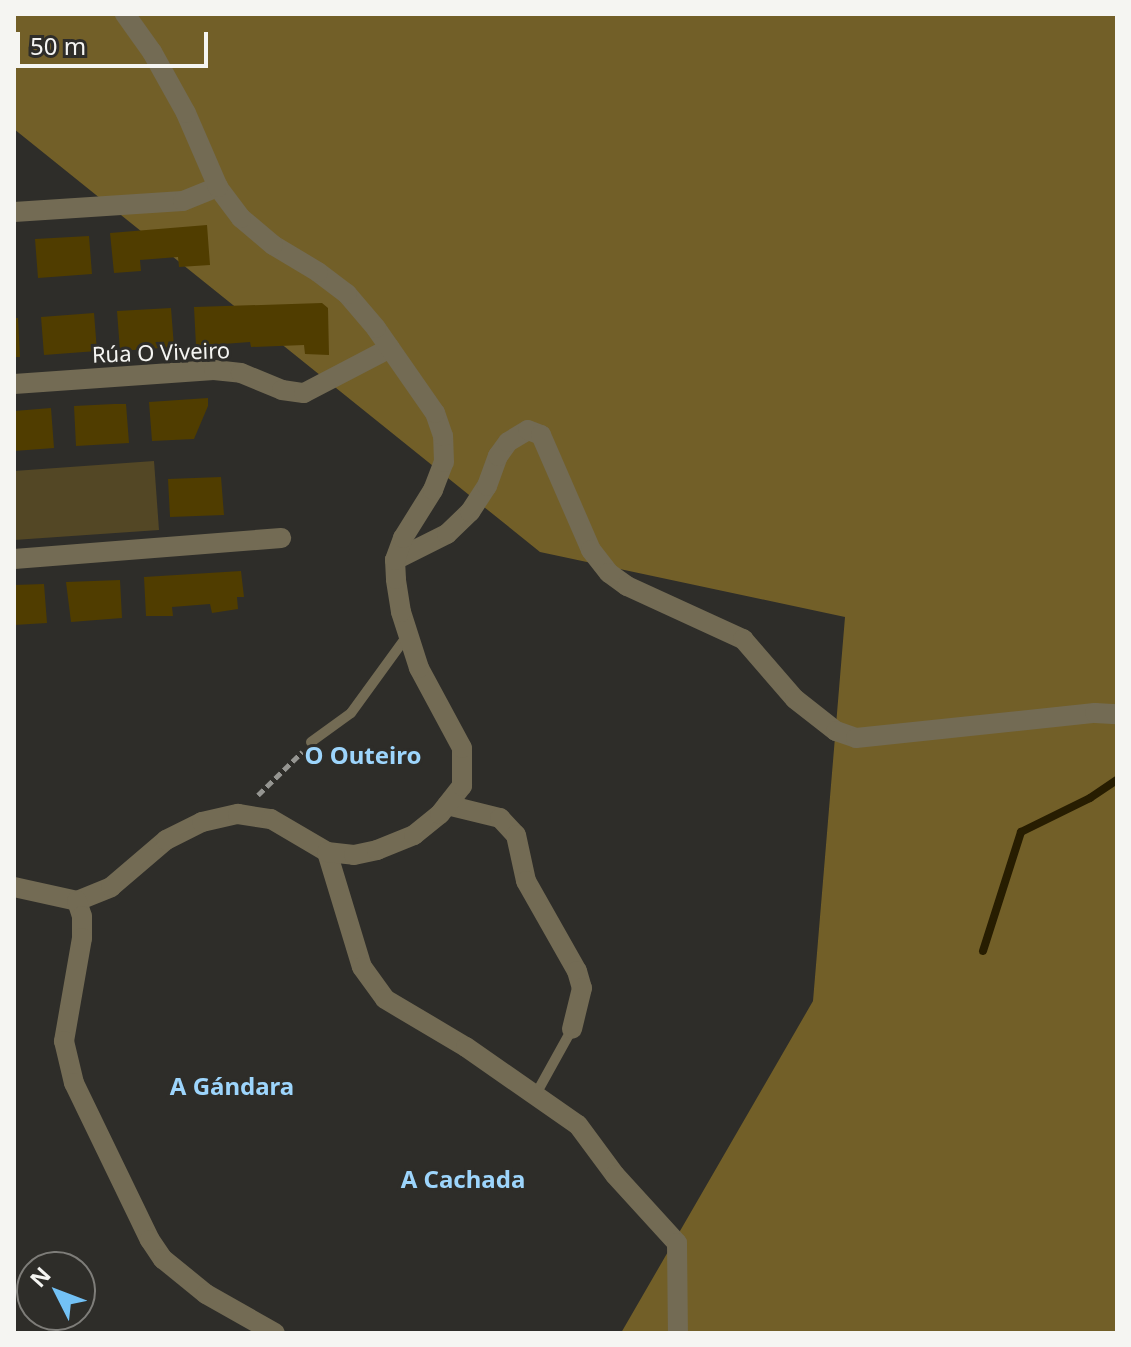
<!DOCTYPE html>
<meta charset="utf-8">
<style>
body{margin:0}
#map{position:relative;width:1131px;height:1347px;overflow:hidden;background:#2e2d29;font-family:"Noto Sans",sans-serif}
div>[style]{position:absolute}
.green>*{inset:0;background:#534725}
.forest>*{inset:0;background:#725f28}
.stream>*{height:8px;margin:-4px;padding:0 4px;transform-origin:4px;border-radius:4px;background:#271d01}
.building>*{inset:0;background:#503d00}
.path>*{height:5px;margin-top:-2.5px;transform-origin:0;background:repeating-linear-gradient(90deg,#959591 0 8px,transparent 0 12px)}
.service>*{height:10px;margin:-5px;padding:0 5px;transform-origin:5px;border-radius:5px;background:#736b54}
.minor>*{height:20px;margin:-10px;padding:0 10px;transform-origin:10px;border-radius:10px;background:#736b54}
span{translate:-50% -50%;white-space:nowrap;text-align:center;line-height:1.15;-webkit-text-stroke:6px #2e2d29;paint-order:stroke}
.street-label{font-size:22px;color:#f5f5f2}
.neighbourhood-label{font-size:24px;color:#9dd5fc;font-weight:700}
.frame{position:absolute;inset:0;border:16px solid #f5f5f2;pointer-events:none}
.north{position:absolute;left:16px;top:1251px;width:80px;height:80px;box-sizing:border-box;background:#2e2d29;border:2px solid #7e7d79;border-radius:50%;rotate:312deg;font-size:22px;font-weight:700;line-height:32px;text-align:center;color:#f5f5f2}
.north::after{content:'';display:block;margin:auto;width:28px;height:36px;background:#73c1f5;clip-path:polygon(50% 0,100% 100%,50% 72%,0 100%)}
.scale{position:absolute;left:16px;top:32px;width:192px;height:36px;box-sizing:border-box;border:4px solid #f5f5f2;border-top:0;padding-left:10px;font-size:24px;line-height:28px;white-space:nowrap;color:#f5f5f2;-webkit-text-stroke:6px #2e2d29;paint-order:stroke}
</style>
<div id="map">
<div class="green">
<div style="clip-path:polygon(154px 461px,159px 530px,14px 540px,14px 471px)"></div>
</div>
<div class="forest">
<div style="clip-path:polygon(14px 14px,1117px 14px,1117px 1333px,621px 1333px,813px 1001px,845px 617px,540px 552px,14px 129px)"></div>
</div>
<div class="stream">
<div style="left:983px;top:951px;width:125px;rotate:-72.3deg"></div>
<div style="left:1021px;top:832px;width:77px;rotate:-26.2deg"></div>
<div style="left:1090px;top:798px;width:32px;rotate:-34deg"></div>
</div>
<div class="building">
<div style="clip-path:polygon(207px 225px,210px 265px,179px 267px,178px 257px,140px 260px,141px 271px,114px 273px,110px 233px)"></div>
<div style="clip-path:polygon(89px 236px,92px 274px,38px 278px,35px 239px)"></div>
<div style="clip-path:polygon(322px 303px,328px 308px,329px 355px,305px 354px,304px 345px,251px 347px,250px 342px,196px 346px,194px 307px)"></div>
<div style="clip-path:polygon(171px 308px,174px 347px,120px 351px,117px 311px)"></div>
<div style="clip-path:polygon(94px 313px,97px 351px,44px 355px,41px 317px)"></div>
<div style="clip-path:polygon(14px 318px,18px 318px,20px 357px,14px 357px)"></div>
<div style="clip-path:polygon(208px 398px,208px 406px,194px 439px,152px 441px,149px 402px)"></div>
<div style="clip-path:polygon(114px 404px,126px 404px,129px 443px,76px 446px,74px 406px)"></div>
<div style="clip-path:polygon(51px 408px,54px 448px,14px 451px,14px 411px)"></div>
<div style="clip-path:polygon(221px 477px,224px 515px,170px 517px,168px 479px)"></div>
<div style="clip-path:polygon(241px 571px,244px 597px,237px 597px,238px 609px,212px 613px,210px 604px,172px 607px,173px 616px,146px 616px,144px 577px)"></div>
<div style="clip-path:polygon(120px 580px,122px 618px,71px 622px,66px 582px)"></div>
<div style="clip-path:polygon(44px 584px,47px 623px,14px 625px,14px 585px)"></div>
</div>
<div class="path">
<div style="left:258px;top:795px;width:62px;rotate:-44.3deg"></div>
</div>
<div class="service">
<div style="left:311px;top:742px;width:49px;rotate:-35.9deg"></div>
<div style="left:351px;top:713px;width:95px;rotate:-54deg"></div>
<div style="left:536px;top:1094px;width:74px;rotate:-61deg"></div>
</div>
<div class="minor">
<div style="left:14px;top:212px;width:169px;rotate:-3.7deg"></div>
<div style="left:183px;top:201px;width:38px;rotate:-22deg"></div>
<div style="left:14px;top:384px;width:200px;rotate:-4deg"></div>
<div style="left:214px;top:370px;width:27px;rotate:6deg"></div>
<div style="left:241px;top:373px;width:44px;rotate:22.5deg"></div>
<div style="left:282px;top:390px;width:22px;rotate:8deg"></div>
<div style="left:304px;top:393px;width:97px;rotate:-27.6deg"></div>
<div style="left:14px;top:559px;width:268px;rotate:-4.5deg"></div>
<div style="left:395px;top:560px;width:58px;rotate:-26.6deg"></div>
<div style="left:447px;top:534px;width:32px;rotate:-44deg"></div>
<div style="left:470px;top:512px;width:31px;rotate:-57deg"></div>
<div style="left:487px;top:486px;width:32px;rotate:-70deg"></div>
<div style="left:498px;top:456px;width:17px;rotate:-54deg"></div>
<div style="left:508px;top:442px;width:23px;rotate:-31deg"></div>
<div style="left:528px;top:430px;width:14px;rotate:21deg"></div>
<div style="left:541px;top:435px;width:125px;rotate:66.5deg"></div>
<div style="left:591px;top:550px;width:29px;rotate:52deg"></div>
<div style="left:609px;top:573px;width:22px;rotate:36deg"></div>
<div style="left:627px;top:586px;width:128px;rotate:24.6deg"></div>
<div style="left:743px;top:639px;width:79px;rotate:49.1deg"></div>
<div style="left:795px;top:699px;width:52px;rotate:38deg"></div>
<div style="left:836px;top:731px;width:21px;rotate:19deg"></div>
<div style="left:856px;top:738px;width:240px;rotate:-6deg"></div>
<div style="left:1095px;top:713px;width:22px;rotate:3deg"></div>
<div style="left:447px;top:805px;width:55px;rotate:13.8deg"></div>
<div style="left:500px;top:818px;width:23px;rotate:47deg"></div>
<div style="left:516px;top:835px;width:47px;rotate:77.7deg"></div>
<div style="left:526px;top:881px;width:103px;rotate:60.5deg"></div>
<div style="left:577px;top:971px;width:18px;rotate:74deg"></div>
<div style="left:582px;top:988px;width:42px;rotate:103.7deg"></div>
<div style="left:327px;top:852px;width:120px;rotate:73.1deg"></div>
<div style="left:362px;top:967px;width:39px;rotate:54deg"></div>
<div style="left:385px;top:999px;width:94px;rotate:30.7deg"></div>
<div style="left:466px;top:1047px;width:136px;rotate:34.9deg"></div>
<div style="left:578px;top:1125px;width:62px;rotate:53.5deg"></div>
<div style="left:615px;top:1175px;width:92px;rotate:47.6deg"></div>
<div style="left:677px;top:1243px;width:90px;rotate:89.4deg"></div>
<div style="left:14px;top:887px;width:65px;rotate:12.5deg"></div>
<div style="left:77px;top:901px;width:37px;rotate:-22deg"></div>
<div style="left:111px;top:887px;width:72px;rotate:-40.5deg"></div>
<div style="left:166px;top:840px;width:40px;rotate:-26.6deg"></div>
<div style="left:202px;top:822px;width:37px;rotate:-13deg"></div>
<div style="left:238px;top:814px;width:33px;rotate:9deg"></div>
<div style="left:271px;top:819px;width:65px;rotate:30.5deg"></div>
<div style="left:327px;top:852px;width:27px;rotate:6deg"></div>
<div style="left:354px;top:855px;width:24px;rotate:-12deg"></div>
<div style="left:377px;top:850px;width:40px;rotate:-22deg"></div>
<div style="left:414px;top:835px;width:33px;rotate:-39deg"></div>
<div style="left:440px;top:814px;width:36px;rotate:-52deg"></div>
<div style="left:462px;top:786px;width:38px;rotate:-90deg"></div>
<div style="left:462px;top:748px;width:91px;rotate:-118.3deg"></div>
<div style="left:419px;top:668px;width:59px;rotate:-107.8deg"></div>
<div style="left:401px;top:612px;width:33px;rotate:-99deg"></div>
<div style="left:396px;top:579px;width:19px;rotate:-93deg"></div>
<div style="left:395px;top:560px;width:23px;rotate:-70deg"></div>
<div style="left:403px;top:538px;width:57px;rotate:-58deg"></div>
<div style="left:433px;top:490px;width:30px;rotate:-69deg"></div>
<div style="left:444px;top:462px;width:26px;rotate:-92deg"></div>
<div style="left:443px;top:436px;width:24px;rotate:-109deg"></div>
<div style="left:435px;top:413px;width:103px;rotate:-124.8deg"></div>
<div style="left:376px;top:328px;width:45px;rotate:-130.5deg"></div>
<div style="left:347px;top:294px;width:36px;rotate:-143deg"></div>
<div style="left:318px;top:272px;width:52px;rotate:-149deg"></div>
<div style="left:273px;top:245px;width:42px;rotate:-139.8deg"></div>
<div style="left:241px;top:218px;width:39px;rotate:-127deg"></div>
<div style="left:218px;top:187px;width:81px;rotate:-113.4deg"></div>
<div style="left:186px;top:113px;width:70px;rotate:-119.1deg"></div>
<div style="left:152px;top:52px;width:47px;rotate:-125.4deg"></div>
<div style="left:77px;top:901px;width:16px;rotate:72deg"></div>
<div style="left:82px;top:916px;width:22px;rotate:90deg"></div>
<div style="left:82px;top:938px;width:105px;rotate:99.9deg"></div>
<div style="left:64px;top:1041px;width:43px;rotate:76.6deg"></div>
<div style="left:74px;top:1083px;width:174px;rotate:64.2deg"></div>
<div style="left:150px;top:1240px;width:23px;rotate:56deg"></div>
<div style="left:163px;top:1259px;width:55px;rotate:39.1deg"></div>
<div style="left:206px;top:1294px;width:79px;rotate:29.5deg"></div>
</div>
<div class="street-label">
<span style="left:161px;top:352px;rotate:-2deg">Rúa O Viveiro</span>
</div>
<div class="neighbourhood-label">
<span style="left:363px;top:755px">O Outeiro</span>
<span style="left:232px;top:1086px">A Gándara</span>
<span style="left:463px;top:1179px">A Cachada</span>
</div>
<div class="frame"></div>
<div class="north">N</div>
<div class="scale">50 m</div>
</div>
